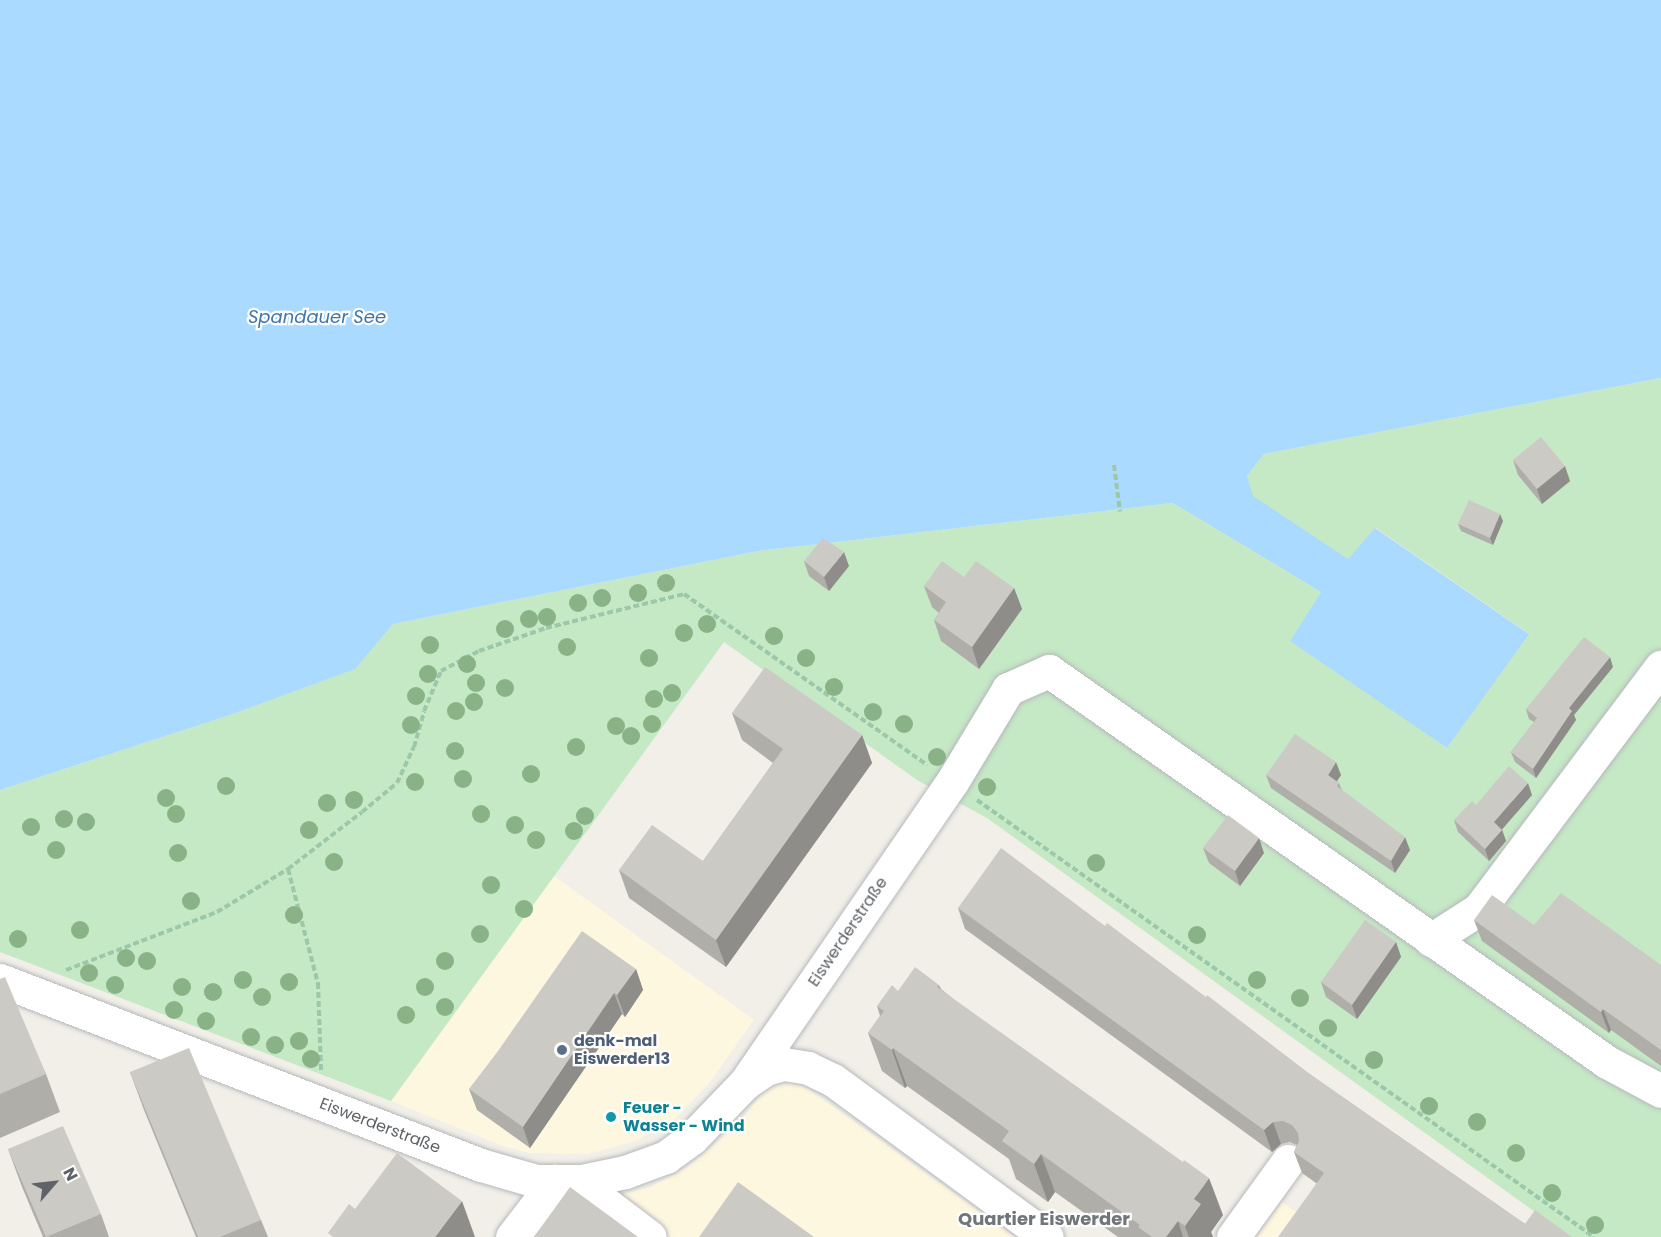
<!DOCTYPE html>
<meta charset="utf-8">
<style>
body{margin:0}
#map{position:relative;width:1661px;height:1237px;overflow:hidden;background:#f1efe8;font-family:Poppins,sans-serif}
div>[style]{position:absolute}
.commercial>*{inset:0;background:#fef7e0}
.green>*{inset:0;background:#c5e8c5}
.water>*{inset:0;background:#aadaff}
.path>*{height:4px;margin-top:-2px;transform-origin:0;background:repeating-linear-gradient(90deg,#9cc7a9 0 6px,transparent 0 9px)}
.roads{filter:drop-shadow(0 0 2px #b5b8bc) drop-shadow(0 0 2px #b5b8bc)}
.minor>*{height:33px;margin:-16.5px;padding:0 16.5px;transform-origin:16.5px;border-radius:16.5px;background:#fff}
.trees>*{width:18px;height:18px;margin:-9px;border-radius:50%;background:#89b387}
.wall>*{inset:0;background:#afaea9}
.shaded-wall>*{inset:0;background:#8f8d8a}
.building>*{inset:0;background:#cccac5}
.dots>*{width:16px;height:16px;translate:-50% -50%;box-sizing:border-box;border:3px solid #fff;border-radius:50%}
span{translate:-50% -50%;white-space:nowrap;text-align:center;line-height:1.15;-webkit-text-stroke:4.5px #fff;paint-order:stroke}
.street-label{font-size:16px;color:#5f6368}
.service-label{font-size:16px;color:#4e5e75;font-weight:700}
.left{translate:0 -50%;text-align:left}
.culture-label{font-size:16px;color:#0d838f;font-weight:700}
.water-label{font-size:18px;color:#4174aa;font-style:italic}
.neighbourhood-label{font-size:18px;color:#70757a;font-weight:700}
.north{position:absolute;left:24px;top:1153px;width:60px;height:60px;-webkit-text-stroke:4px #fff;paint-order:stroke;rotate:62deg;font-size:16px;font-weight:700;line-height:24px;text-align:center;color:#5f6368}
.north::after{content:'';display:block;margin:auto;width:21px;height:27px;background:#5f6368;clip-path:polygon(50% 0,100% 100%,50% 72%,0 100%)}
</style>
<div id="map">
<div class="commercial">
<div style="clip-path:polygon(554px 876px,754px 1020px,709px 1083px,676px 1118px,638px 1140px,589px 1154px,529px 1153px,503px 1146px,391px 1101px)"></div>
<div style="clip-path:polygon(781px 1080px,802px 1084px,1015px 1237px,496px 1237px,523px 1200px,607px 1199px,650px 1187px,687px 1167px,735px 1127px,768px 1086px)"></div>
<div style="clip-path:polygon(1282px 1202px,1311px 1223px,1330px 1237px,1256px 1237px)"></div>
</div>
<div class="green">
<div style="clip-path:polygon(1661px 378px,1661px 1237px,1570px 1237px,987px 818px,917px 780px,724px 642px,391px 1101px,0 952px,0 790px,233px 714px,354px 669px,393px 624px,758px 551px,1173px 503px,1321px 592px,1291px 640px,1447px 748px,1528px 633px,1376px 528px,1348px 560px,1252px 496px,1247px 476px,1264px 454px)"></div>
</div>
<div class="water">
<div style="clip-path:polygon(0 0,1661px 0,1661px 378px,1264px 454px,1247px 476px,1253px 496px,1348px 559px,1375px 528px,1529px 634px,1447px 748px,1290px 641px,1321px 592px,1173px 503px,758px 551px,393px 624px,355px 669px,233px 714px,0 790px)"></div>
</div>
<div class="path">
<div style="left:1114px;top:465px;width:47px;rotate:82.7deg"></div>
<div style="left:977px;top:800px;width:756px;rotate:35.31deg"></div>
<div style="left:288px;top:869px;width:118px;rotate:75.3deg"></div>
<div style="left:318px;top:983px;width:87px;rotate:88deg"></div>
<div style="left:66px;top:970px;width:162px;rotate:-21deg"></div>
<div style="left:217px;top:912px;width:83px;rotate:-31.2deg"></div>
<div style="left:288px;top:869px;width:93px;rotate:-37.6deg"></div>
<div style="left:362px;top:812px;width:45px;rotate:-39.6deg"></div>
<div style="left:397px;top:783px;width:40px;rotate:-65deg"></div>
<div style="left:414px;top:747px;width:37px;rotate:-74deg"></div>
<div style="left:424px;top:711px;width:43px;rotate:-67deg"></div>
<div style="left:441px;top:671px;width:43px;rotate:-27.8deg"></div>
<div style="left:479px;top:651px;width:71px;rotate:-18.9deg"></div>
<div style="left:546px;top:628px;width:142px;rotate:-13.8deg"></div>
<div style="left:684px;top:594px;width:297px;rotate:35.1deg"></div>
</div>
<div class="roads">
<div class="minor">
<div style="left:1431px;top:940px;width:57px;rotate:-32.9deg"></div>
<div style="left:1479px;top:909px;width:303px;rotate:-53.1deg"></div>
<div style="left:0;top:980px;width:515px;rotate:21.04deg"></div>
<div style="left:481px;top:1165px;width:57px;rotate:16.2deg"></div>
<div style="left:536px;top:1181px;width:46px"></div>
<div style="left:582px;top:1181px;width:44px;rotate:-11.8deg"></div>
<div style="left:625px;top:1172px;width:44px;rotate:-20.1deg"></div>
<div style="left:666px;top:1157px;width:32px;rotate:-36deg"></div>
<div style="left:692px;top:1138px;width:76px;rotate:-46.1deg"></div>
<div style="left:745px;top:1083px;width:25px;rotate:-34deg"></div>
<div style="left:766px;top:1069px;width:19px;rotate:-16deg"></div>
<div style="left:784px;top:1064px;width:24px;rotate:9deg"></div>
<div style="left:808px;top:1068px;width:28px;rotate:26deg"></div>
<div style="left:833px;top:1080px;width:265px;rotate:36.3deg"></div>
<div style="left:745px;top:1083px;width:365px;rotate:-55.5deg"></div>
<div style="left:952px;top:782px;width:109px;rotate:-58.9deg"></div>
<div style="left:1008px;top:689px;width:45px;rotate:-23.7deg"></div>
<div style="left:1049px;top:671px;width:681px;rotate:35.02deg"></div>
<div style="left:1607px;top:1062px;width:61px;rotate:28.2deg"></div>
<div style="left:582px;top:1181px;width:27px;rotate:45deg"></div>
<div style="left:601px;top:1200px;width:61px;rotate:37.1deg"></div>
<div style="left:512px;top:1237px;width:71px;rotate:-52.5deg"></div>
<div style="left:1233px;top:1237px;width:94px;rotate:-54.1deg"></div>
</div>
</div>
<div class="trees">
<div style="left:666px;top:583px"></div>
<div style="left:638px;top:593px"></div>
<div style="left:602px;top:598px"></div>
<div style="left:578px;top:603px"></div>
<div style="left:547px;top:617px"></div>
<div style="left:529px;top:619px"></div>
<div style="left:707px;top:624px"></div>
<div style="left:505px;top:629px"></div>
<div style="left:684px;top:633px"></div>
<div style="left:774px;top:636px"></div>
<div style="left:430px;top:645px"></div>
<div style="left:567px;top:647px"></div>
<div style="left:649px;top:658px"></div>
<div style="left:806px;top:658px"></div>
<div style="left:467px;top:664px"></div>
<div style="left:428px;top:674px"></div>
<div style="left:476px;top:683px"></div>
<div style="left:834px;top:687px"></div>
<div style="left:505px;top:688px"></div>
<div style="left:672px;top:693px"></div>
<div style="left:416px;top:696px"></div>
<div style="left:654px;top:699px"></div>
<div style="left:474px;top:702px"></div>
<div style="left:456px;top:711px"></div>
<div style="left:873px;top:712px"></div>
<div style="left:652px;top:724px"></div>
<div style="left:904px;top:724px"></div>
<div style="left:411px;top:725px"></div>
<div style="left:616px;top:726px"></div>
<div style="left:631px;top:736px"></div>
<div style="left:576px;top:747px"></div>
<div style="left:455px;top:751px"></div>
<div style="left:937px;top:757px"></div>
<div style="left:531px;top:774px"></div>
<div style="left:463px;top:779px"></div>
<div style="left:415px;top:782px"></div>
<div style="left:226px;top:786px"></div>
<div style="left:987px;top:787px"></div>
<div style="left:166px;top:798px"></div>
<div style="left:354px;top:800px"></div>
<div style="left:327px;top:803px"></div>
<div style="left:176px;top:814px"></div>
<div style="left:481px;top:814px"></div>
<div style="left:585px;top:816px"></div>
<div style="left:64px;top:819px"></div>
<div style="left:86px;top:822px"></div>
<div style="left:515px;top:825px"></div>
<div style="left:31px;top:827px"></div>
<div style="left:309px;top:830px"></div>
<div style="left:574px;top:831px"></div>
<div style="left:536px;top:840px"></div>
<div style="left:56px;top:850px"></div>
<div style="left:178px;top:853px"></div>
<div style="left:334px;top:862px"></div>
<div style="left:1096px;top:863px"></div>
<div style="left:491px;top:885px"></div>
<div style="left:191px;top:901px"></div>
<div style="left:524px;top:909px"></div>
<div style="left:294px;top:915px"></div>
<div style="left:80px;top:930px"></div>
<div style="left:480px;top:934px"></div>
<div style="left:1197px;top:935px"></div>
<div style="left:18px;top:939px"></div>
<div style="left:126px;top:958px"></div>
<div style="left:147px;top:961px"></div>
<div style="left:445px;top:961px"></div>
<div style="left:89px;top:973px"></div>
<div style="left:243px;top:980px"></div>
<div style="left:1257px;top:980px"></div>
<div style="left:289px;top:982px"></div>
<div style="left:115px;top:985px"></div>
<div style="left:182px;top:987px"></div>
<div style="left:425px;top:987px"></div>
<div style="left:213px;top:992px"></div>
<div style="left:262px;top:997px"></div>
<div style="left:1300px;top:998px"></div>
<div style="left:445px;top:1007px"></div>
<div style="left:174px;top:1010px"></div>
<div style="left:406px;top:1015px"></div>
<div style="left:206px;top:1021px"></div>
<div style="left:1328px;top:1028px"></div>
<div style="left:251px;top:1037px"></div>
<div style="left:299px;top:1041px"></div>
<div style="left:275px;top:1045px"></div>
<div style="left:311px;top:1059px"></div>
<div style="left:1374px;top:1060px"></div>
<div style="left:1429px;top:1106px"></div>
<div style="left:1477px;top:1122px"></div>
<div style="left:1516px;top:1153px"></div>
<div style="left:1552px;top:1193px"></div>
<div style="left:1595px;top:1225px"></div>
</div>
<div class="wall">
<div style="clip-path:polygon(1513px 460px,1570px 481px,1542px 504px,1518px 475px)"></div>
<div style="clip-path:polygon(1503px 521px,1493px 545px,1461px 531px,1458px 524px)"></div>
<div style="clip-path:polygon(804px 561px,849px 566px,829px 591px,809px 576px)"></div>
<div style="clip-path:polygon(964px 577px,1014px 588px,1022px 609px,979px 669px,941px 641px,934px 620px,939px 613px,932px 607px,924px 586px)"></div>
<div style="clip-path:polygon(1613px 667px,1574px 715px,1576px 720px,1536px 778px,1515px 762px,1511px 752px,1534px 722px,1529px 719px,1526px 709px)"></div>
<div style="clip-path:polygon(732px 713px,862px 735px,872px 763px,726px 967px,629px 898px,619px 870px,703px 861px,773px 763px,742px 740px)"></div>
<div style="clip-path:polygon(1266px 775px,1341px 775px,1337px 781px,1339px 783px,1342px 790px,1410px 850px,1395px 873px,1271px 788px)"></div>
<div style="clip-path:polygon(1532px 795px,1502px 829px,1506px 841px,1489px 861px,1458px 832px,1454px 820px)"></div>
<div style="clip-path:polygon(1203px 848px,1264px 853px,1240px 886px,1209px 863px)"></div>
<div style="clip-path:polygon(958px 908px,1105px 926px,1311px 1075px,1525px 1224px,1572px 1237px,1316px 1183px,1302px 1173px,1294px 1152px,1297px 1145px,1290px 1142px,1281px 1144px,1272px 1152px,965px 929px)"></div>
<div style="clip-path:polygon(1474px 920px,1534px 925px,1661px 965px,1661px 1066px,1611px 1030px,1609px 1033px,1482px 941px)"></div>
<div style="clip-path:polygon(1396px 942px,1401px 957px,1357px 1019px,1326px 997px,1321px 982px)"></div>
<div style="clip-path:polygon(636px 969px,643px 990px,625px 1017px,622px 1014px,530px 1148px,477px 1110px,469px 1089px)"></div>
<div style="clip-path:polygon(0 979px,46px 1074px,60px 1112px,0 1138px)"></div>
<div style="clip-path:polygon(939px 985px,941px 989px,1223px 1215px,1211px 1232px,1213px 1237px,1118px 1237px,1055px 1192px,1048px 1202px,1016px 1179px,1009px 1159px,907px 1086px,905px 1088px,882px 1071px,868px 1033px,880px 1016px,877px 1006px,898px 991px)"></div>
<div style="clip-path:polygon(130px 1072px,261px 1220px,268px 1237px,196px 1237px,144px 1110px)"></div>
<div style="clip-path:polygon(8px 1149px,101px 1214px,109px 1237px,43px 1237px,22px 1187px)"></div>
</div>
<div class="shaded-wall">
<div style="clip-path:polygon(1565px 466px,1570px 481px,1542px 504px,1537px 489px)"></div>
<div style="clip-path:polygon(1500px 514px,1503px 521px,1493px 545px,1490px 538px)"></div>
<div style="clip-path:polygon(844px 552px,849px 566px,829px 591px,824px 577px)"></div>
<div style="clip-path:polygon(1014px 588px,1022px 609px,979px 669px,972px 647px)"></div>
<div style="clip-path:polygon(1610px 657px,1613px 667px,1574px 715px,1576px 720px,1536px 778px,1533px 769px,1569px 708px)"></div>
<div style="clip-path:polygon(862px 735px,872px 763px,726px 967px,716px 940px)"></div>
<div style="clip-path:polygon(1336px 762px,1341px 775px,1332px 788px,1328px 775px)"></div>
<div style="clip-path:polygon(1528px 783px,1532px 795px,1498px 834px,1494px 822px)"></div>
<div style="clip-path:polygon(1502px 830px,1506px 841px,1489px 861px,1485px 849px)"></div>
<div style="clip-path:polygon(1405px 837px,1410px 850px,1395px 873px,1391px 861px)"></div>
<div style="clip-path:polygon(1259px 838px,1264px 853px,1240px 886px,1235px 871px)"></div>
<div style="clip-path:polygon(1396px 942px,1401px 957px,1357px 1019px,1352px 1005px)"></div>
<div style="clip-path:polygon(636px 969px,643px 990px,625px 1017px,617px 995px)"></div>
<div style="clip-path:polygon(614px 993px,622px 1014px,530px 1148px,523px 1127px)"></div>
<div style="clip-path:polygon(1603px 1009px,1611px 1030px,1609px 1033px,1601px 1012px)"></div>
<div style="clip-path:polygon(893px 1048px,907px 1086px,905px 1088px,892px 1050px)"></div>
<div style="clip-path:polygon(1273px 1122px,1281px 1144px,1272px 1152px,1264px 1130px)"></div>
<div style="clip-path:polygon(1041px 1154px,1055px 1192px,1048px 1202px,1034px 1164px)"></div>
<div style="clip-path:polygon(1209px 1178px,1223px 1215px,1211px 1232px,1213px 1237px,1189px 1237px,1185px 1226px,1194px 1199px)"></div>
<div style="clip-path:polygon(462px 1201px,475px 1237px,435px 1237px)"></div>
<div style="clip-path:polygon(1178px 1221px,1183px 1237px,1166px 1237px)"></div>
</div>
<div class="building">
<div style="clip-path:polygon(1541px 437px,1565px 466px,1537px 489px,1513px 460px)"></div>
<div style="clip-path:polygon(1469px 500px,1500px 514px,1490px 538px,1458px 524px)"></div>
<div style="clip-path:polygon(823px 538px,844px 552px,824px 577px,804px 561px)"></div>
<div style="clip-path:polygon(942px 561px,964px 577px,976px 561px,1014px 588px,972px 647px,934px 620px,946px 602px,924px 586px)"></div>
<div style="clip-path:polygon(1584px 637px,1610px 657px,1569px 708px,1572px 711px,1533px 769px,1511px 752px,1537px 718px,1526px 709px)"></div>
<div style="clip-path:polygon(765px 667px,862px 735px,716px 940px,619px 870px,652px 825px,703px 861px,783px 749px,732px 713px)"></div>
<div style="clip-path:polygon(1295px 734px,1336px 762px,1328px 775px,1339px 783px,1337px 786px,1405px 837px,1391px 861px,1266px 775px)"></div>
<div style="clip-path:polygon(1509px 766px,1528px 783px,1494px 822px,1502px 830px,1485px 849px,1454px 820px,1472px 801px,1476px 805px)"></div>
<div style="clip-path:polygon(1228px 815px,1259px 838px,1235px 871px,1203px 848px)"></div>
<div style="clip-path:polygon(1001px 848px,1105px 926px,1107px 923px,1206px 997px,1207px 995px,1311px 1075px,1525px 1224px,1535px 1210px,1572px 1237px,1278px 1237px,1324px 1173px,1294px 1152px,1299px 1141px,1298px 1133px,1292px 1125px,1283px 1121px,1273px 1122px,1264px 1130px,958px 908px)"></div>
<div style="clip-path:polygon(1561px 893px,1661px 965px,1661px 1050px,1603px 1009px,1601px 1012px,1474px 920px,1492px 895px,1534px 925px)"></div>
<div style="clip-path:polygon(1365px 920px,1396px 942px,1352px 1005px,1321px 982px)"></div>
<div style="clip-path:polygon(582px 931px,636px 969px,617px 995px,614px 993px,523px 1127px,469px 1089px,498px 1051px)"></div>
<div style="clip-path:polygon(915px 967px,939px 985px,937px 987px,1183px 1162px,1184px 1160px,1209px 1178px,1194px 1199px,1201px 1204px,1185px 1226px,1178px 1221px,1166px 1237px,1152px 1237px,1138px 1227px,1140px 1225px,1041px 1154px,1034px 1164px,1002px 1141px,1009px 1131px,893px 1048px,892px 1050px,868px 1033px,884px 1011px,877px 1006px,892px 985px,898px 991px)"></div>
<div style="clip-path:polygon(5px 977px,46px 1074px,0 1094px,0 979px)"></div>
<div style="clip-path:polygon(189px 1048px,261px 1220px,220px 1237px,198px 1237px,130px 1072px)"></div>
<div style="clip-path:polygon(63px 1126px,101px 1214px,46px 1237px,8px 1149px)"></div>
<div style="clip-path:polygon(397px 1153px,462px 1201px,435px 1237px,333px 1237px,328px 1233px,349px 1204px,355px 1209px)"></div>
<div style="clip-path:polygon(738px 1182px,814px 1237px,699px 1237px)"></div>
<div style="clip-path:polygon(570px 1187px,638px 1237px,534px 1237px)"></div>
</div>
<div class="dots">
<div style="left:562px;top:1050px;background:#5c6f8a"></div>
<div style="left:611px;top:1117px;background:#0f9aa8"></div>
</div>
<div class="street-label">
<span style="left:848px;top:932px;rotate:-56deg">Eiswerderstraße</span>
<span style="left:380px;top:1126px;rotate:21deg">Eiswerderstraße</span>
</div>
<div class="service-label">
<span class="left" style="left:574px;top:1050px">denk-mal<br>Eiswerder13</span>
</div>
<div class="culture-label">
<span class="left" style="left:623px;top:1117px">Feuer -<br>Wasser - Wind</span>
</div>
<div class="water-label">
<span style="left:317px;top:317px">Spandauer See</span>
</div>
<div class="neighbourhood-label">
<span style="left:1044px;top:1219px">Quartier Eiswerder</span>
</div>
<div class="north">N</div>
</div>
